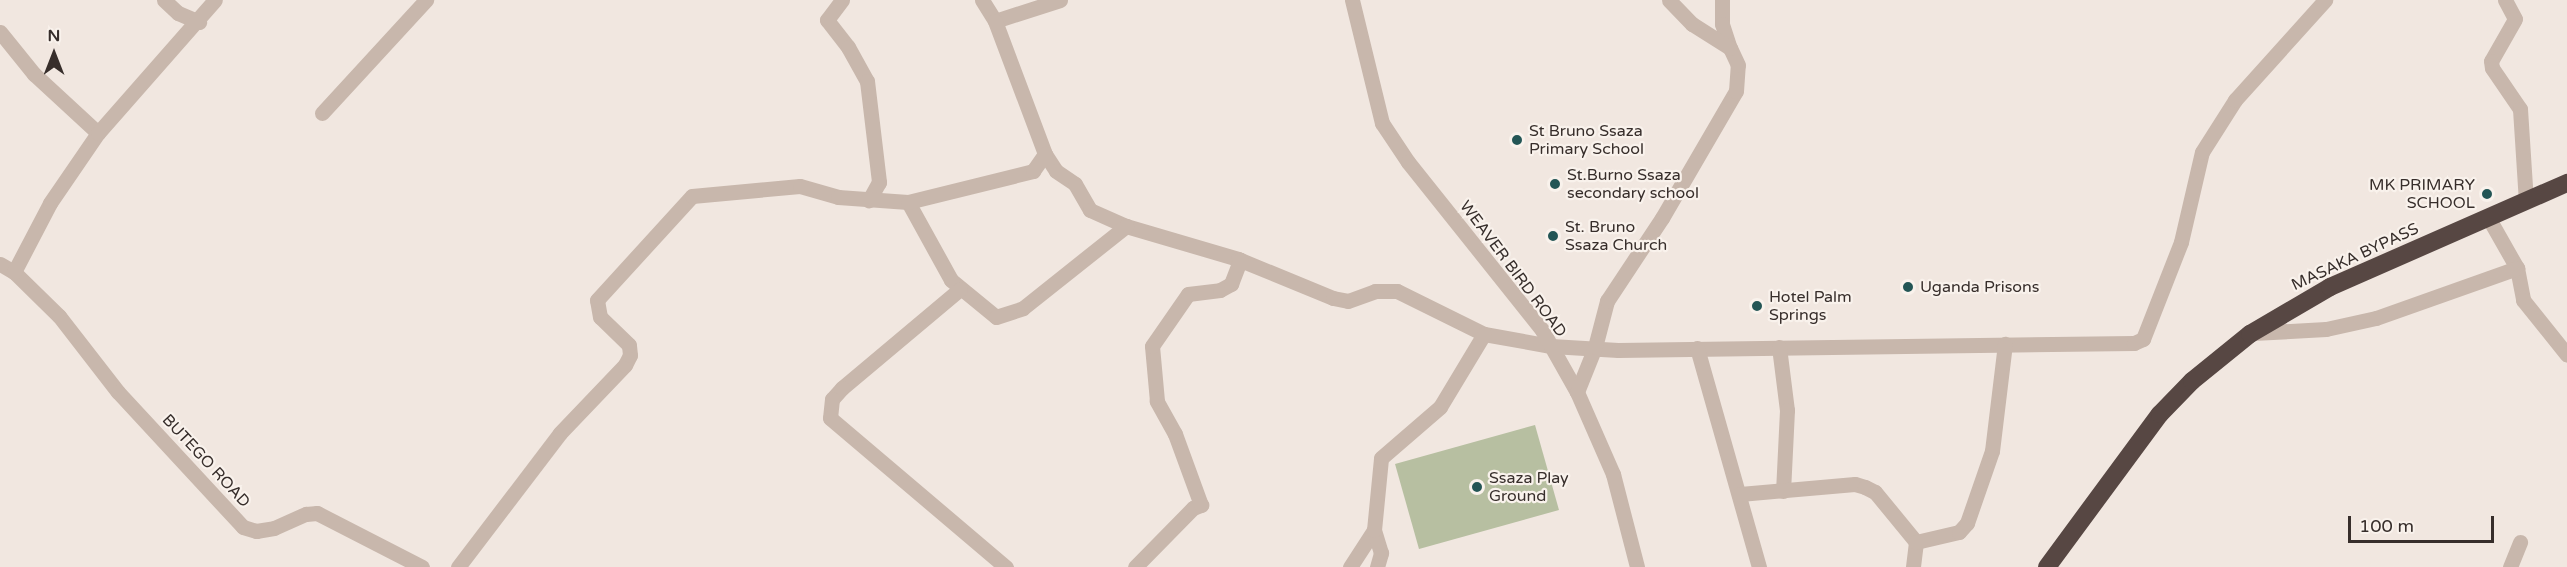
<!DOCTYPE html>
<style>
body{margin:0}
#map{position:relative;width:2567px;height:567px;overflow:hidden;background:#f1e7e0;font-family:"Varela Round",sans-serif}
div>[style]{position:absolute}
.green>*{inset:0;background:#b7bfa1}
.minor>*{height:15px;margin:-7.5px;padding:0 7.5px;transform-origin:7.5px;border-radius:7.5px;background:#c8b7ac}
.highway>*{height:18px;margin:-9px;padding:0 9px;transform-origin:9px;border-radius:9px;background:#574743}
.dots>*{width:16px;height:16px;translate:-50% -50%;box-sizing:border-box;border:3px solid #f9f2ec;border-radius:50%}
span{translate:-50% -50%;white-space:nowrap;text-align:center;line-height:1.15;-webkit-text-stroke:4.5px #f9f2ec;paint-order:stroke}
.poi-label{font-size:16px;color:#372e2b}
.left{translate:0 -50%;text-align:left}
.right{translate:-100% -50%;text-align:right}
.street-label{font-size:16px;color:#372e2b}
.north{position:absolute;left:24px;top:24px;width:60px;height:60px;-webkit-text-stroke:4px #f9f2ec;paint-order:stroke;rotate:0deg;font-size:16px;font-weight:700;line-height:24px;text-align:center;color:#372e2b}
.north::after{content:'';display:block;margin:auto;width:21px;height:27px;background:#372e2b;clip-path:polygon(50% 0,100% 100%,50% 72%,0 100%)}
.scale{position:absolute;left:2348px;top:516px;width:146px;height:27px;box-sizing:border-box;border:3px solid #372e2b;border-top:0;padding-left:8px;font-size:18px;line-height:21px;white-space:nowrap;color:#372e2b;-webkit-text-stroke:4px #f9f2ec;paint-order:stroke}
</style>
<div id="map">
<div class="green">
<div style="clip-path:polygon(1535px 425px,1559px 510px,1419px 549px,1395px 464px)"></div>
</div>
<div class="minor">
<div style="left:164px;top:0;width:19px;rotate:43deg"></div>
<div style="left:178px;top:13px;width:23px;rotate:23deg"></div>
<div style="left:842px;top:0;width:25px;rotate:127deg"></div>
<div style="left:827px;top:20px;width:34px;rotate:52deg"></div>
<div style="left:848px;top:47px;width:39px;rotate:61deg"></div>
<div style="left:867px;top:81px;width:102px;rotate:83.2deg"></div>
<div style="left:879px;top:182px;width:21px;rotate:119deg"></div>
<div style="left:982px;top:0;width:25px;rotate:58deg"></div>
<div style="left:1060px;top:0;width:68px;rotate:162.1deg"></div>
<div style="left:995px;top:21px;width:142px;rotate:69.4deg"></div>
<div style="left:1045px;top:154px;width:20px;rotate:57deg"></div>
<div style="left:1056px;top:171px;width:23px;rotate:34deg"></div>
<div style="left:1075px;top:184px;width:30px;rotate:60deg"></div>
<div style="left:1090px;top:210px;width:39px;rotate:24deg"></div>
<div style="left:1126px;top:226px;width:117px;rotate:16.4deg"></div>
<div style="left:1238px;top:259px;width:103px;rotate:22.3deg"></div>
<div style="left:1333px;top:298px;width:15px;rotate:11deg"></div>
<div style="left:1348px;top:301px;width:29px;rotate:-20deg"></div>
<div style="left:1375px;top:291px;width:22px"></div>
<div style="left:1397px;top:291px;width:97px;rotate:26.3deg"></div>
<div style="left:1484px;top:334px;width:68px;rotate:10.2deg"></div>
<div style="left:1551px;top:346px;width:67px;rotate:3.4deg"></div>
<div style="left:1618px;top:350px;width:516px;rotate:-0.78deg"></div>
<div style="left:2134px;top:343px;width:10px;rotate:-24deg"></div>
<div style="left:2143px;top:339px;width:104px;rotate:-68.6deg"></div>
<div style="left:2181px;top:242px;width:92px;rotate:-76.9deg"></div>
<div style="left:2202px;top:152px;width:62px;rotate:-57.6deg"></div>
<div style="left:2235px;top:100px;width:135px;rotate:-48deg"></div>
<div style="left:1352px;top:0;width:127px;rotate:76.3deg"></div>
<div style="left:1382px;top:123px;width:47px;rotate:56.3deg"></div>
<div style="left:1408px;top:162px;width:215px;rotate:51.4deg"></div>
<div style="left:1542px;top:330px;width:71px;rotate:60.6deg"></div>
<div style="left:1577px;top:392px;width:90px;rotate:66.3deg"></div>
<div style="left:1613px;top:474px;width:96px;rotate:75.5deg"></div>
<div style="left:1722px;top:0;width:24px;rotate:90deg"></div>
<div style="left:1722px;top:24px;width:25px;rotate:72deg"></div>
<div style="left:2505px;top:0;width:21px;rotate:62deg"></div>
<div style="left:2515px;top:19px;width:48px;rotate:119.7deg"></div>
<div style="left:2491px;top:61px;width:7px;rotate:82deg"></div>
<div style="left:2492px;top:68px;width:50px;rotate:55.7deg"></div>
<div style="left:2520px;top:109px;width:92px;rotate:86.3deg"></div>
<div style="left:0;top:32px;width:54px;rotate:51deg"></div>
<div style="left:34px;top:74px;width:87px;rotate:42.7deg"></div>
<div style="left:322px;top:113px;width:154px;rotate:-47.4deg"></div>
<div style="left:908px;top:202px;width:89px;rotate:61.1deg"></div>
<div style="left:951px;top:280px;width:58px;rotate:39.4deg"></div>
<div style="left:996px;top:317px;width:28px;rotate:-18deg"></div>
<div style="left:1023px;top:308px;width:132px;rotate:-38.5deg"></div>
<div style="left:2488px;top:217px;width:59px;rotate:60.4deg"></div>
<div style="left:2517px;top:268px;width:33px;rotate:79deg"></div>
<div style="left:2523px;top:300px;width:70px;rotate:51.3deg"></div>
<div style="left:0;top:264px;width:16px;rotate:30deg"></div>
<div style="left:14px;top:272px;width:63px;rotate:44.4deg"></div>
<div style="left:59px;top:316px;width:96px;rotate:52.2deg"></div>
<div style="left:118px;top:392px;width:184px;rotate:47.2deg"></div>
<div style="left:243px;top:527px;width:14px;rotate:17deg"></div>
<div style="left:256px;top:531px;width:18px;rotate:-9deg"></div>
<div style="left:274px;top:528px;width:35px;rotate:-24deg"></div>
<div style="left:306px;top:514px;width:11px;rotate:-5deg"></div>
<div style="left:317px;top:513px;width:118px;rotate:27.2deg"></div>
<div style="left:14px;top:272px;width:78px;rotate:-62.4deg"></div>
<div style="left:50px;top:203px;width:85px;rotate:-55.6deg"></div>
<div style="left:98px;top:133px;width:177px;rotate:-48.7deg"></div>
<div style="left:960px;top:289px;width:154px;rotate:140deg"></div>
<div style="left:842px;top:388px;width:15px;rotate:132deg"></div>
<div style="left:832px;top:399px;width:19px;rotate:96deg"></div>
<div style="left:830px;top:418px;width:231px;rotate:40.3deg"></div>
<div style="left:2253px;top:333px;width:73px;rotate:-3.1deg"></div>
<div style="left:2326px;top:329px;width:51px;rotate:-12.4deg"></div>
<div style="left:2376px;top:318px;width:150px;rotate:-19.5deg"></div>
<div style="left:1779px;top:347px;width:64px;rotate:82.8deg"></div>
<div style="left:1787px;top:410px;width:81px;rotate:92.8deg"></div>
<div style="left:1697px;top:348px;width:228px;rotate:74.2deg"></div>
<div style="left:1577px;top:392px;width:48px;rotate:-68.2deg"></div>
<div style="left:1595px;top:347px;width:48px;rotate:-75.4deg"></div>
<div style="left:1607px;top:301px;width:100px;rotate:-56.5deg"></div>
<div style="left:1662px;top:218px;width:147px;rotate:-59.8deg"></div>
<div style="left:1736px;top:91px;width:26px;rotate:-86deg"></div>
<div style="left:1738px;top:65px;width:19px;rotate:-115deg"></div>
<div style="left:1730px;top:48px;width:45px;rotate:-147.7deg"></div>
<div style="left:1692px;top:24px;width:33px;rotate:-134deg"></div>
<div style="left:1740px;top:494px;width:115px;rotate:-5deg"></div>
<div style="left:1855px;top:484px;width:10px;rotate:17deg"></div>
<div style="left:1865px;top:487px;width:11px;rotate:27deg"></div>
<div style="left:1875px;top:492px;width:65px;rotate:50.6deg"></div>
<div style="left:1916px;top:542px;width:25px;rotate:97deg"></div>
<div style="left:1916px;top:542px;width:44px;rotate:-13.1deg"></div>
<div style="left:1959px;top:532px;width:12px;rotate:-48deg"></div>
<div style="left:1967px;top:523px;width:76px;rotate:-70.9deg"></div>
<div style="left:1992px;top:451px;width:108px;rotate:-83.1deg"></div>
<div style="left:458px;top:567px;width:168px;rotate:-52.7deg"></div>
<div style="left:560px;top:433px;width:94px;rotate:-46.3deg"></div>
<div style="left:625px;top:365px;width:11px;rotate:-63deg"></div>
<div style="left:630px;top:355px;width:10px;rotate:-96deg"></div>
<div style="left:629px;top:345px;width:40px;rotate:-136deg"></div>
<div style="left:600px;top:317px;width:17px;rotate:-100deg"></div>
<div style="left:597px;top:300px;width:141px;rotate:-47.6deg"></div>
<div style="left:692px;top:196px;width:108px;rotate:-5.3deg"></div>
<div style="left:800px;top:186px;width:40px;rotate:16deg"></div>
<div style="left:838px;top:197px;width:70px;rotate:4.1deg"></div>
<div style="left:908px;top:202px;width:129px;rotate:-13.9deg"></div>
<div style="left:1033px;top:171px;width:21px;rotate:-55deg"></div>
<div style="left:1135px;top:567px;width:83px;rotate:-45.5deg"></div>
<div style="left:1193px;top:508px;width:9px;rotate:-21deg"></div>
<div style="left:1201px;top:505px;width:76px;rotate:-110.1deg"></div>
<div style="left:1175px;top:434px;width:38px;rotate:-119deg"></div>
<div style="left:1157px;top:401px;width:55px;rotate:-95.2deg"></div>
<div style="left:1152px;top:346px;width:63px;rotate:-55.3deg"></div>
<div style="left:1188px;top:294px;width:32px;rotate:-7deg"></div>
<div style="left:1220px;top:290px;width:13px;rotate:-29deg"></div>
<div style="left:1231px;top:284px;width:26px;rotate:-69deg"></div>
<div style="left:1350px;top:567px;width:44px;rotate:-57deg"></div>
<div style="left:1377px;top:567px;width:15px;rotate:-74deg"></div>
<div style="left:1381px;top:553px;width:24px;rotate:-107deg"></div>
<div style="left:1374px;top:530px;width:72px;rotate:-84.4deg"></div>
<div style="left:1381px;top:458px;width:78px;rotate:-40.8deg"></div>
<div style="left:1440px;top:407px;width:85px;rotate:-58.9deg"></div>
<div style="left:2510px;top:567px;width:27px;rotate:-68deg"></div>
</div>
<div class="highway">
<div style="left:2047px;top:567px;width:190px;rotate:-53.6deg"></div>
<div style="left:2160px;top:414px;width:46px;rotate:-45.9deg"></div>
<div style="left:2192px;top:381px;width:75px;rotate:-39deg"></div>
<div style="left:2250px;top:334px;width:93px;rotate:-30.4deg"></div>
<div style="left:2330px;top:287px;width:259px;rotate:-23.7deg"></div>
</div>
<div class="dots">
<div style="left:1517px;top:140px;background:#235555"></div>
<div style="left:1555px;top:184px;background:#235555"></div>
<div style="left:2487px;top:194px;background:#235555"></div>
<div style="left:1553px;top:236px;background:#235555"></div>
<div style="left:1908px;top:287px;background:#235555"></div>
<div style="left:1757px;top:306px;background:#235555"></div>
<div style="left:1477px;top:487px;background:#235555"></div>
</div>
<div class="poi-label">
<span class="left" style="left:1529px;top:140px">St Bruno Ssaza<br>Primary School</span>
<span class="left" style="left:1567px;top:184px">St.Burno Ssaza<br>secondary school</span>
<span class="right" style="left:2475px;top:194px">MK PRIMARY<br>SCHOOL</span>
<span class="left" style="left:1565px;top:236px">St. Bruno<br>Ssaza Church</span>
<span class="left" style="left:1920px;top:287px">Uganda Prisons</span>
<span class="left" style="left:1769px;top:306px">Hotel Palm<br>Springs</span>
<span class="left" style="left:1489px;top:487px">Ssaza Play<br>Ground</span>
</div>
<div class="street-label">
<span style="left:2355px;top:257px;rotate:-25deg">MASAKA BYPASS</span>
<span style="left:1513px;top:269px;rotate:53deg">WEAVER BIRD ROAD</span>
<span style="left:206px;top:461px;rotate:47deg">BUTEGO ROAD</span>
</div>
<div class="north">N</div>
<div class="scale">100 m</div>
</div>
